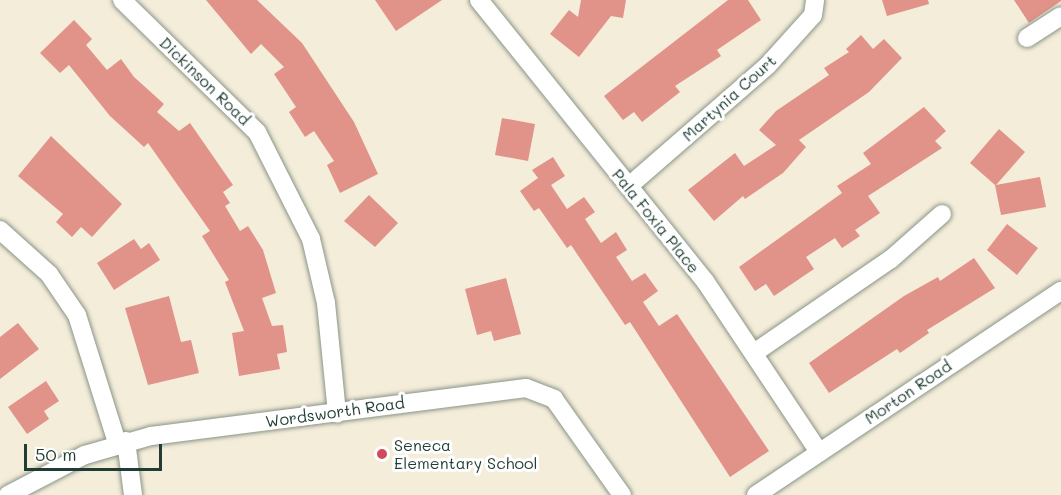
<!DOCTYPE html>
<style>
body{margin:0}
#map{position:relative;width:1061px;height:495px;overflow:hidden;background:#f4edda;font-family:Mali,sans-serif}
div>[style]{position:absolute}
.building>*{inset:0;background:#e19289}
.roads{filter:drop-shadow(0 0 2px #8a9587) drop-shadow(0 0 2px #8a9587)}
.minor>*{height:18px;margin:-9px;padding:0 9px;transform-origin:9px;border-radius:9px;background:#fff}
.dots>*{width:16px;height:16px;translate:-50% -50%;box-sizing:border-box;border:3px solid #fff;border-radius:50%}
span{translate:-50% -50%;white-space:nowrap;text-align:center;line-height:1.15;-webkit-text-stroke:6px #fff;paint-order:stroke}
.street-label{font-size:16px;color:#1f3d34}
.poi-label{font-size:16px;color:#1f3d34}
.left{translate:0 -50%;text-align:left}
.scale{position:absolute;left:24px;top:444px;width:138px;height:27px;box-sizing:border-box;border:3px solid #1f3d34;border-top:0;padding-left:8px;font-size:18px;line-height:21px;white-space:nowrap;color:#1f3d34;-webkit-text-stroke:4px #fff;paint-order:stroke}
</style>
<div id="map">
<div class="building">
<div style="clip-path:polygon(206px 0,257px 0,302px 43px,354px 122px,378px 174px,340px 193px,327px 165px,334px 161px,314px 131px,305px 137px,289px 112px,296px 107px,274px 74px,284px 67px,261px 44px,251px 54px)"></div>
<div style="clip-path:polygon(375px 0,442px 0,396px 31px)"></div>
<div style="clip-path:polygon(581px 0,626px 0,623px 18px,611px 16px,579px 57px,550px 34px,569px 10px,578px 17px)"></div>
<div style="clip-path:polygon(728px 0,748px 0,761px 20px,717px 50px,721px 56px,675px 86px,680px 92px,642px 122px,634px 112px,623px 120px,604px 96px)"></div>
<div style="clip-path:polygon(882px 0,928px 0,929px 4px,887px 16px)"></div>
<div style="clip-path:polygon(1014px 0,1061px 0,1061px 1px,1029px 23px)"></div>
<div style="clip-path:polygon(74px 20px,92px 39px,86px 45px,107px 70px,121px 59px,134px 77px,164px 104px,157px 112px,179px 131px,190px 123px,233px 185px,223px 192px,230px 203px,225px 206px,240px 231px,248px 226px,263px 250px,276px 293px,262px 298px,272px 326px,283px 325px,287px 352px,277px 354px,280px 369px,239px 376px,232px 333px,244px 331px,225px 282px,229px 280px,202px 236px,210px 231px,148px 143px,144px 147px,110px 116px,69px 65px,60px 73px,40px 53px)"></div>
<div style="clip-path:polygon(861px 35px,873px 49px,884px 39px,902px 58px,869px 92px,799px 140px,806px 147px,783px 173px,745px 199px,743px 196px,714px 221px,688px 190px,735px 153px,744px 166px,776px 145px,759px 130px,776px 111px,829px 75px,824px 68px,849px 52px,846px 49px)"></div>
<div style="clip-path:polygon(924px 107px,946px 131px,935px 141px,942px 148px,868px 196px,880px 213px,855px 230px,860px 236px,842px 248px,835px 238px,806px 257px,814px 269px,774px 296px,766px 284px,755px 291px,739px 267px,842px 193px,837px 186px,871px 164px,863px 153px)"></div>
<div style="clip-path:polygon(502px 118px,535px 124px,528px 161px,495px 155px)"></div>
<div style="clip-path:polygon(999px 129px,1025px 152px,996px 185px,1040px 177px,1046px 207px,1001px 215px,995px 185px,970px 163px)"></div>
<div style="clip-path:polygon(51px 136px,122px 204px,92px 237px,81px 227px,72px 237px,56px 222px,63px 214px,18px 176px)"></div>
<div style="clip-path:polygon(553px 157px,565px 176px,551px 185px,567px 209px,584px 197px,595px 212px,585px 219px,601px 243px,616px 232px,627px 250px,616px 257px,632px 281px,645px 273px,658px 291px,643px 302px,659px 326px,677px 314px,769px 451px,730px 477px,630px 322px,625px 325px,571px 245px,567px 248px,539px 208px,534px 211px,520px 191px,538px 178px,532px 170px)"></div>
<div style="clip-path:polygon(369px 195px,398px 223px,375px 247px,344px 221px)"></div>
<div style="clip-path:polygon(1007px 224px,1038px 248px,1017px 275px,987px 250px)"></div>
<div style="clip-path:polygon(134px 239px,141px 249px,149px 243px,160px 260px,114px 290px,97px 263px)"></div>
<div style="clip-path:polygon(974px 258px,995px 288px,927px 330px,929px 333px,900px 353px,897px 349px,829px 393px,809px 363px,904px 296px,938px 277px,940px 281px)"></div>
<div style="clip-path:polygon(506px 278px,521px 334px,494px 341px,491px 331px,477px 335px,465px 289px)"></div>
<div style="clip-path:polygon(169px 296px,181px 342px,191px 340px,199px 373px,148px 385px,125px 308px)"></div>
<div style="clip-path:polygon(18px 323px,39px 349px,0 379px,0 337px)"></div>
<div style="clip-path:polygon(46px 381px,59px 401px,44px 411px,49px 419px,27px 434px,8px 407px)"></div>
</div>
<div class="roads">
<div class="minor">
<div style="left:122px;top:0;width:189px;rotate:44.4deg"></div>
<div style="left:257px;top:132px;width:120px;rotate:63.2deg"></div>
<div style="left:311px;top:239px;width:66px;rotate:76.8deg"></div>
<div style="left:326px;top:303px;width:111px;rotate:84.3deg"></div>
<div style="left:479px;top:0;width:361px;rotate:51.2deg"></div>
<div style="left:705px;top:281px;width:206px;rotate:56.3deg"></div>
<div style="left:1027px;top:38px;width:40px;rotate:-32.9deg"></div>
<div style="left:629px;top:186px;width:184px;rotate:-41deg"></div>
<div style="left:768px;top:65px;width:67px;rotate:-48deg"></div>
<div style="left:813px;top:15px;width:15px;rotate:-82deg"></div>
<div style="left:0;top:230px;width:66px;rotate:41.9deg"></div>
<div style="left:49px;top:274px;width:50px;rotate:55.7deg"></div>
<div style="left:77px;top:315px;width:134px;rotate:72.6deg"></div>
<div style="left:754px;top:353px;width:166px;rotate:-34.5deg"></div>
<div style="left:891px;top:259px;width:68px;rotate:-41.4deg"></div>
<div style="left:126px;top:441px;width:54px;rotate:82.6deg"></div>
<div style="left:8px;top:495px;width:87px;rotate:-27.5deg"></div>
<div style="left:85px;top:455px;width:69px;rotate:-16.1deg"></div>
<div style="left:151px;top:436px;width:378px;rotate:-7.3deg"></div>
<div style="left:526px;top:388px;width:30px;rotate:21deg"></div>
<div style="left:554px;top:399px;width:118px;rotate:54.7deg"></div>
<div style="left:756px;top:495px;width:367px;rotate:-33.8deg"></div>
</div>
</div>
<div class="dots">
<div style="left:382px;top:454px;background:#d1495b"></div>
</div>
<div class="street-label">
<span style="left:205px;top:81px;rotate:44deg">Dickinson Road</span>
<span style="left:729px;top:98px;rotate:-42deg">Martynia Court</span>
<span style="left:656px;top:221px;rotate:51deg">Pala Foxia Place</span>
<span style="left:908px;top:392px;rotate:-34deg">Morton Road</span>
<span style="left:335px;top:412px;rotate:-8deg">Wordsworth Road</span>
</div>
<div class="poi-label">
<span class="left" style="left:394px;top:454px">Seneca<br>Elementary School</span>
</div>
<div class="scale">50 m</div>
</div>
